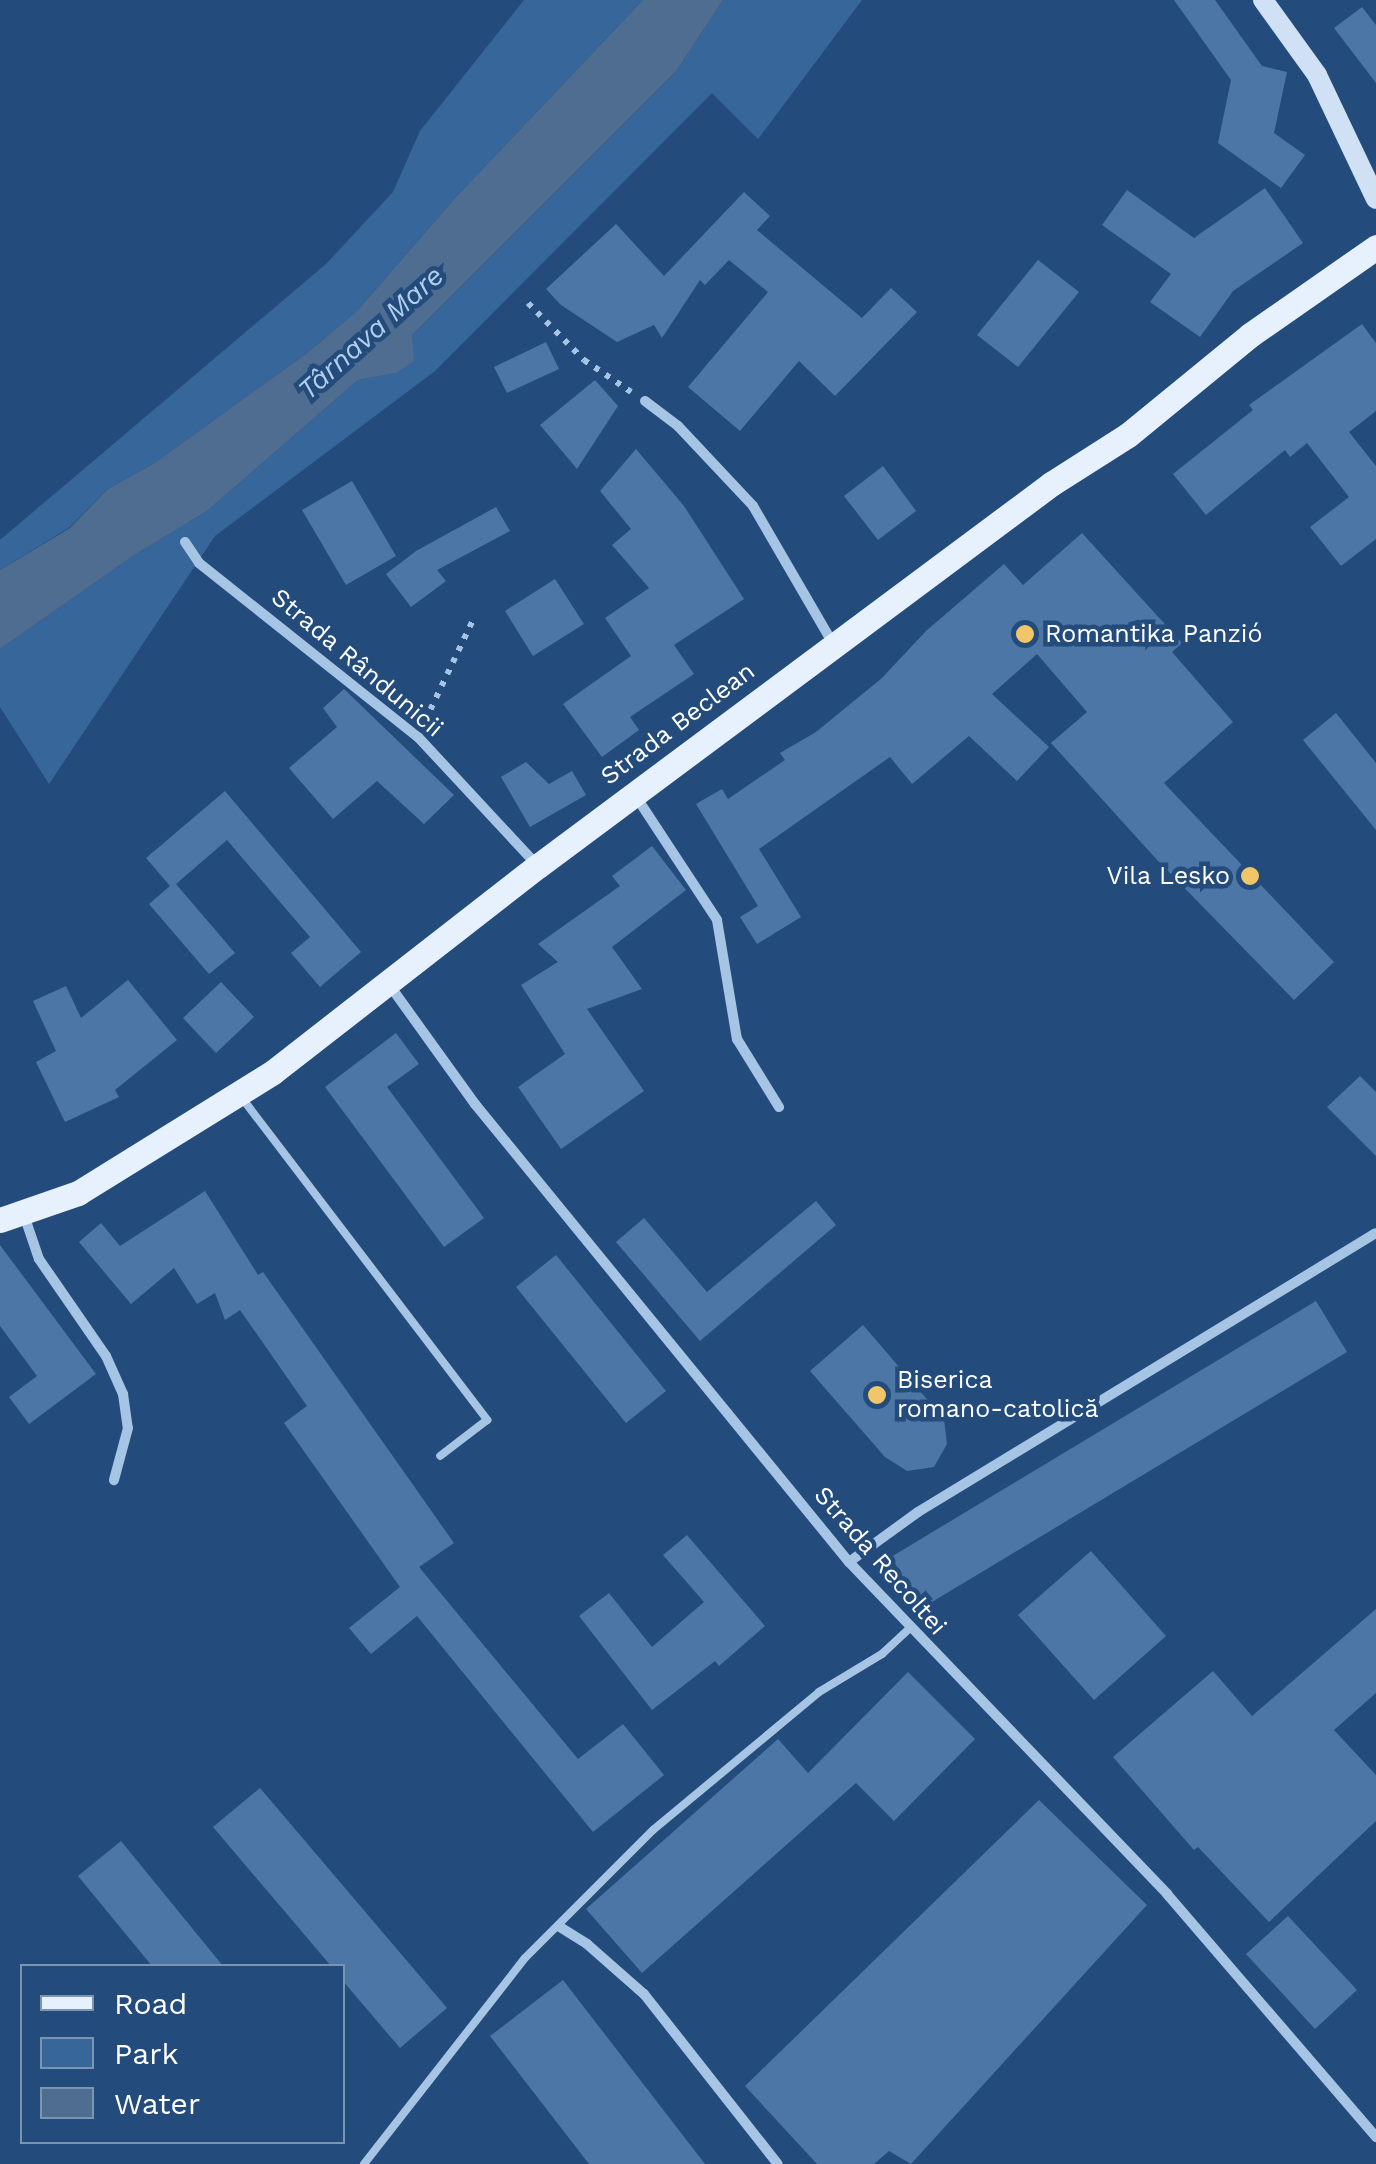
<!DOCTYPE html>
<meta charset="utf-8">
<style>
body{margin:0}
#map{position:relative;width:1376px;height:2164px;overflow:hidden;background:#234c7c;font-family:"Work Sans",sans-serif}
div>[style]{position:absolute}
.green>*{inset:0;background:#36669a}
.water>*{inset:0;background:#4f6d90}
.building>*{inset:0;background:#4b76a5}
.path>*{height:6px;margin-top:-3px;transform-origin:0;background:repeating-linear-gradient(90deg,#a6c5e5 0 5px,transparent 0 13px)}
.lane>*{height:8px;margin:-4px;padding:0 4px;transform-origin:4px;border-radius:4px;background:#a6c5e5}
.street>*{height:10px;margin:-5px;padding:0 5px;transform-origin:5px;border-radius:5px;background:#a6c5e5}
.secondary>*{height:20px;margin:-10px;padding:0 10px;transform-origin:10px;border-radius:10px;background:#d0e1f5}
.primary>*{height:25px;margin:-12.5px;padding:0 12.5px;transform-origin:12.5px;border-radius:12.5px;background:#e7f0fd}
.dots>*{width:28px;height:28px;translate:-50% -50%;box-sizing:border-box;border:5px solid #234c7c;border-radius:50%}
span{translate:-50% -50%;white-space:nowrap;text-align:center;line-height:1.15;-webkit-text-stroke:9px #234c7c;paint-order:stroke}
.poi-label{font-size:25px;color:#fff}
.left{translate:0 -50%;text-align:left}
.right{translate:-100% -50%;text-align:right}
.street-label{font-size:25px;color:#fff}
.water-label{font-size:28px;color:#b2ceed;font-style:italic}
.legend{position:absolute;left:20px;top:1964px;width:325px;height:180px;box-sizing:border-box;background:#234c7c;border:2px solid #7b94b0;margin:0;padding:12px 18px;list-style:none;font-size:30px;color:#fff}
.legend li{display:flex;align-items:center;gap:20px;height:50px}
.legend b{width:50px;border:2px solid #7b94b0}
</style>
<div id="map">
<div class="green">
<div style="clip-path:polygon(524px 0,643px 0,456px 197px,357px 311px,307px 353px,153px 464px,108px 489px,70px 527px,0 570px,0 540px,326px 264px,393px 192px,420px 131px)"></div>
<div style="clip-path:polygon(723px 0,862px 0,758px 139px,712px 93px,435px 371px,215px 536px,49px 784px,0 707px,0 649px,133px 556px,207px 511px,358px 380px,396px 373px,412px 335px,677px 70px)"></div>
</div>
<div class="water">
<div style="clip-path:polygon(643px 0,723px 0,677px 70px,412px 335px,414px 361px,396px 373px,358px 380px,207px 511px,133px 556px,0 649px,0 570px,70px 528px,108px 489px,153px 464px,307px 353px,357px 311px,456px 197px)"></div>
</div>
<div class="building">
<div style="clip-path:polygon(1174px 0,1215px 0,1262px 66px,1287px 72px,1274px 133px,1305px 155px,1281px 188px,1218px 143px,1231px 80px)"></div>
<div style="clip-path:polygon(1362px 7px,1376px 25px,1376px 83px,1334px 28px)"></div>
<div style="clip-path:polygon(1265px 188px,1303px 243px,1233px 291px,1200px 337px,1150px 302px,1171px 274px,1102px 225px,1127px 190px,1194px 238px)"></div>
<div style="clip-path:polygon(744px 192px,770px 216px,757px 230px,862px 318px,891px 288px,917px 312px,835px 396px,799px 361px,740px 431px,688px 387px,768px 292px,729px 260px,705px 285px,700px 280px,662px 338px,654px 325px,617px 342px,561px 305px,546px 289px,616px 224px,664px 276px)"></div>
<div style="clip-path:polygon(1038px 260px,1079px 292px,1018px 367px,977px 335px)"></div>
<div style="clip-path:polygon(1362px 324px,1376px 343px,1376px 411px,1349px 432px,1376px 466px,1376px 539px,1341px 566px,1310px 527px,1349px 497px,1307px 443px,1290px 457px,1285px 450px,1206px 515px,1173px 474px,1253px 410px,1249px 405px)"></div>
<div style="clip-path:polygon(546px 342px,559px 369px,507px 393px,494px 367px)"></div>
<div style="clip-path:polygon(595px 380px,618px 406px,577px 469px,540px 425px)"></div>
<div style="clip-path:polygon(636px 449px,684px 506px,744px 599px,674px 645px,694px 674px,630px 717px,639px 730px,602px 757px,563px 704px,631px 656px,605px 618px,649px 588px,612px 545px,631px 529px,600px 491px)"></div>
<div style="clip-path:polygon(883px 466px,916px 511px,878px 540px,844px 496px)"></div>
<div style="clip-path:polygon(352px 481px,396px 556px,346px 585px,302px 510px)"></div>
<div style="clip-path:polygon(496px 507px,510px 531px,437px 570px,446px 581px,411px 607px,386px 574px,416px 551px)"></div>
<div style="clip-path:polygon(1082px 533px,1182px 643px,1172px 652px,1233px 722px,1164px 783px,1334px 962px,1294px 1000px,1159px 862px,1051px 743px,1087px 712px,1037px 654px,992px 694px,1049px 747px,1017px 781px,969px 736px,912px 784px,890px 757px,759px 849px,801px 917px,757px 944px,740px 917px,758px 906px,696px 804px,722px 789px,728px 799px,785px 760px,780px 753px,816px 732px,882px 678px,926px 631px,1004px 564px,1023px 585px)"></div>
<div style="clip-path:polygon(555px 579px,584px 624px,533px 656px,505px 611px)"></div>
<div style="clip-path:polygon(344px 689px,454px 795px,424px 824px,377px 781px,333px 819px,289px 768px,337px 727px,323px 708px)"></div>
<div style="clip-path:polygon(1336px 713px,1376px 763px,1376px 830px,1303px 740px)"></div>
<div style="clip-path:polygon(526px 762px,549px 784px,572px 771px,586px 795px,530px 827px,501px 777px)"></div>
<div style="clip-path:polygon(225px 791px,361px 952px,320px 987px,291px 953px,310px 937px,227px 840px,176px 884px,235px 953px,209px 974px,149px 904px,170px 886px,146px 858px)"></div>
<div style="clip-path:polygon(652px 846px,686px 890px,612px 947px,642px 989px,587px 1009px,644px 1091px,561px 1149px,518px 1087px,565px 1054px,521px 985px,558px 962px,538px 944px,620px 886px,612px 876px)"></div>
<div style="clip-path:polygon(128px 980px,177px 1040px,115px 1090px,119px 1097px,65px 1122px,36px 1062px,56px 1051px,33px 1001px,66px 986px,81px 1018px)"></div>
<div style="clip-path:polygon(221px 982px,254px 1017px,216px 1053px,183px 1018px)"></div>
<div style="clip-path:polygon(396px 1033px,419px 1064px,387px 1087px,484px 1218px,444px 1247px,325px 1087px)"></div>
<div style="clip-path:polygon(1360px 1076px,1376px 1092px,1376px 1156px,1327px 1107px)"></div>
<div style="clip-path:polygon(205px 1191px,258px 1275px,263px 1272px,454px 1543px,419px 1567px,578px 1759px,623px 1724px,664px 1775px,593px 1832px,417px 1616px,371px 1654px,349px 1628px,400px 1587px,284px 1423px,307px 1406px,240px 1310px,225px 1320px,215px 1293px,197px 1304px,174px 1268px,131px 1304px,79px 1242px,101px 1223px,120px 1246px)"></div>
<div style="clip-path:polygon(816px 1201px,836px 1225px,700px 1341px,616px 1242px,644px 1218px,707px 1292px)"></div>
<div style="clip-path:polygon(0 1245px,96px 1374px,29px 1424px,9px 1397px,37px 1376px,0 1326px)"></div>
<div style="clip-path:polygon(556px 1255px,666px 1391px,626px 1423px,516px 1287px)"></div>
<div style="clip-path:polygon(1316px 1301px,1347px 1352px,922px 1608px,891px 1557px)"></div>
<div style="clip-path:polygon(863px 1325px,944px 1419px,947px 1444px,934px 1467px,907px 1471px,885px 1457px,810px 1371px)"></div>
<div style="clip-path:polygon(687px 1535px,765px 1626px,719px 1666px,715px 1661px,652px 1710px,579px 1616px,609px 1593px,652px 1647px,704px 1602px,663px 1555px)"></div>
<div style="clip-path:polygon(1091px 1551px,1166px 1636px,1094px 1700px,1018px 1615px)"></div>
<div style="clip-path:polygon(1376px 1609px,1376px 1693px,1334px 1730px,1376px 1775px,1376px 1821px,1269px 1922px,1198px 1847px,1194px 1850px,1113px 1757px,1213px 1671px,1252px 1716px)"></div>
<div style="clip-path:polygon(908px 1672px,975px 1739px,894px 1821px,856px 1783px,642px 1973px,586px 1909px,778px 1739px,808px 1773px)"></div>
<div style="clip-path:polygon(260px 1788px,447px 2008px,400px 2048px,342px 1980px,342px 1966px,331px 1966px,213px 1827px)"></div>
<div style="clip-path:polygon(1039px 1800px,1147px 1905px,911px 2164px,889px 2151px,874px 2164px,817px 2164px,745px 2086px)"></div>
<div style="clip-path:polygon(121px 1841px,223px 1966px,152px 1966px,78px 1876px)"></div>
<div style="clip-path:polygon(1288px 1916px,1357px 1990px,1315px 2029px,1246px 1954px)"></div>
<div style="clip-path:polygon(563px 1980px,705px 2164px,589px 2164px,490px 2036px)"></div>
</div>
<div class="path">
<div style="left:528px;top:303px;width:80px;rotate:45.5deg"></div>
<div style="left:584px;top:360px;width:57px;rotate:34.2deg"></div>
<div style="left:425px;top:721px;width:114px;rotate:-64.6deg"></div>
</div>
<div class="lane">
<div style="left:242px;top:1098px;width:405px;rotate:52.7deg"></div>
<div style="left:487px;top:1420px;width:59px;rotate:142.5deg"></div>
<div style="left:364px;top:2164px;width:261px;rotate:-52deg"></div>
<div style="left:525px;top:1958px;width:181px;rotate:-45deg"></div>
<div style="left:653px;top:1830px;width:216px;rotate:-39.7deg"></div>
<div style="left:819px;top:1692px;width:74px;rotate:-31.1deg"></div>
<div style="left:882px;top:1654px;width:38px;rotate:-43deg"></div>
</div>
<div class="street">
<div style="left:645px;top:401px;width:41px;rotate:37.1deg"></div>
<div style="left:678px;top:426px;width:110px;rotate:46.8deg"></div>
<div style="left:753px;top:506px;width:161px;rotate:59.8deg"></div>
<div style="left:185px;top:542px;width:25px;rotate:56deg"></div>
<div style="left:199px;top:563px;width:280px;rotate:38.5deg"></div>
<div style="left:418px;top:737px;width:175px;rotate:47.1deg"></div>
<div style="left:635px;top:795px;width:149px;rotate:56.7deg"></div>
<div style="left:717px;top:920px;width:121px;rotate:80.5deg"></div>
<div style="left:737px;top:1039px;width:80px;rotate:58.3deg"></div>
<div style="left:388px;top:983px;width:149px;rotate:54.3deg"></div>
<div style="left:475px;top:1104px;width:591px;rotate:50.77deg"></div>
<div style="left:849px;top:1562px;width:460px;rotate:46.2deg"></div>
<div style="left:1167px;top:1894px;width:321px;rotate:49.3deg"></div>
<div style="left:24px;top:1215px;width:46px;rotate:71.2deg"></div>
<div style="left:39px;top:1259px;width:118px;rotate:55.4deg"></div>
<div style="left:106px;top:1356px;width:42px;rotate:65.9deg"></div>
<div style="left:123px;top:1394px;width:34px;rotate:82deg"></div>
<div style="left:128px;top:1428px;width:54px;rotate:105.1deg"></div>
<div style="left:849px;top:1562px;width:85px;rotate:-35.9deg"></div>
<div style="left:918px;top:1512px;width:536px;rotate:-31.35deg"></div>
<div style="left:560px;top:1927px;width:32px;rotate:32deg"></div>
<div style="left:587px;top:1944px;width:76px;rotate:41.3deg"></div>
<div style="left:644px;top:1994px;width:216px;rotate:51.8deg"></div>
</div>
<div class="secondary">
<div style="left:1263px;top:0;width:92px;rotate:54.2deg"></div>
<div style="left:1317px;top:75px;width:137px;rotate:64.6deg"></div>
</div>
<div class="primary">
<div style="left:0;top:1220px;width:83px;rotate:-19.1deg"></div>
<div style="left:78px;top:1193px;width:229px;rotate:-31.8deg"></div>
<div style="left:273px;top:1072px;width:336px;rotate:-37.9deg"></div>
<div style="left:538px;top:866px;width:640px;rotate:-36.67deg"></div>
<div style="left:1051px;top:484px;width:91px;rotate:-32.5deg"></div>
<div style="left:1128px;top:435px;width:158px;rotate:-39.3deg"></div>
<div style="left:1250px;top:335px;width:154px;rotate:-34.9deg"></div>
</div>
<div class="dots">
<div style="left:1025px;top:634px;background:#f0c669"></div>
<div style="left:1250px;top:876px;background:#f0c669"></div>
<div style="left:877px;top:1395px;background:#f0c669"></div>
</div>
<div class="poi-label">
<span class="left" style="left:1045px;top:634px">Romantika Panzió</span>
<span class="right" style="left:1230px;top:876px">Vila Lesko</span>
<span class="left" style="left:897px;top:1395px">Biserica<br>romano-catolică</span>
</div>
<div class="street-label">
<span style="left:357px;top:663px;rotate:40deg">Strada Rândunicii</span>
<span style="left:678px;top:724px;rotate:-37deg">Strada Beclean</span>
<span style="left:880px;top:1561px;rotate:49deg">Strada Recoltei</span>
</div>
<div class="water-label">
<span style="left:371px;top:333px;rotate:-42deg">Târnava Mare</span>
</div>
<ul class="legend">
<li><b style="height:12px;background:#e7f0fd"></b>Road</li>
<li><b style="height:28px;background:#36669a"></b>Park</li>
<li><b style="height:28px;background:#4f6d90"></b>Water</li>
</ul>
</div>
